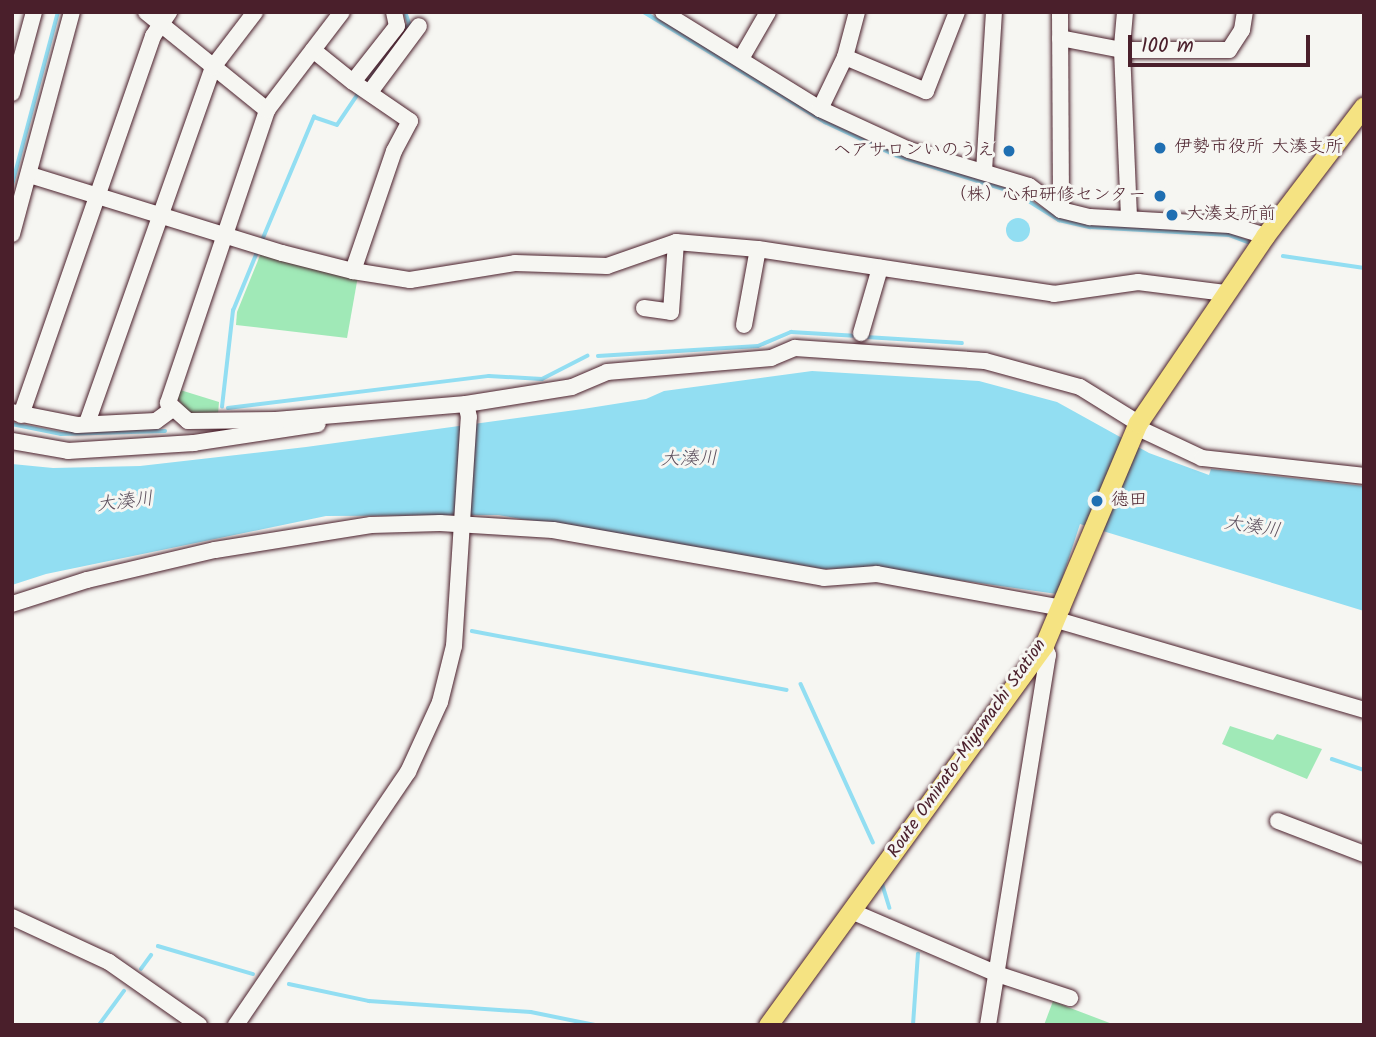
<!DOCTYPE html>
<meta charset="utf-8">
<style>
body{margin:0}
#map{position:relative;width:1376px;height:1037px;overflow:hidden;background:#f6f6f2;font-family:Kalam,"Klee One",sans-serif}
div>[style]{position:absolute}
.green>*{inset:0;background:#a0e9b7}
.water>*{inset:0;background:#92def2}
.round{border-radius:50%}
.stream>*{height:3.5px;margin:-1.75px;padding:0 1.75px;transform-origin:1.75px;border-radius:1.75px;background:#92def2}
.roads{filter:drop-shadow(0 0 2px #4a1f2b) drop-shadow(0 0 2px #4a1f2b)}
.minor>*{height:16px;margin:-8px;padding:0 8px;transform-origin:8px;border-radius:8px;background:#f6f6f2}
.major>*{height:19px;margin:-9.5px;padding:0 9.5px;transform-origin:9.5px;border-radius:9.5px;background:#f5e382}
.dots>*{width:19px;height:19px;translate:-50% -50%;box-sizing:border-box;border:4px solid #f6f6f2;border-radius:50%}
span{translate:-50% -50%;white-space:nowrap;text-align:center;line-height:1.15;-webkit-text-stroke:6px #f6f6f2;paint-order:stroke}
.poi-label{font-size:18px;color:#4a1f2b}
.left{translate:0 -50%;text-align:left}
.right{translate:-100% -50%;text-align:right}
.street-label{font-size:18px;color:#4a1f2b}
.water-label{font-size:19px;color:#5c4f5d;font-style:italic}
.frame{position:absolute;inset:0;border:14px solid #4a1f2b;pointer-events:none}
.scale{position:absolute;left:1128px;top:35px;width:182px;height:32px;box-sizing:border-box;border:4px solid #4a1f2b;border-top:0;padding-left:9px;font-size:21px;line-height:24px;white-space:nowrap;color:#4a1f2b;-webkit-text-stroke:5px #f6f6f2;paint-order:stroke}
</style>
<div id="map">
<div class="green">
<div style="clip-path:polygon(261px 253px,358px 276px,347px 338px,236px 325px,237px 312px)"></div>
<div style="clip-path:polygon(177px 389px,219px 402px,218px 414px,190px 415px,175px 395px)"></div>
<div style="clip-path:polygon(1230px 726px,1273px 740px,1277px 734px,1322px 749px,1307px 779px,1222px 744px)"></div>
<div style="clip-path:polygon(1053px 1001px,1065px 1006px,1115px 1025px,1044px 1025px)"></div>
</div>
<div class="water">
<div class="round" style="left:1006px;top:218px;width:24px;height:24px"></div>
<div style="clip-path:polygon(812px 371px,979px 381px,1057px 402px,1149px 453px,1209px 475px,1211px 469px,1364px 486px,1364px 611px,1080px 524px,1057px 594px,873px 568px,823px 569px,498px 515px,326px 516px,46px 574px,12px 585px,12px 464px,53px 468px,140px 466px,306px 447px,583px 409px,646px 399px,664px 391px)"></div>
</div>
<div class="stream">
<div style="left:644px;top:12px;width:212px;rotate:31.3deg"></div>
<div style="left:825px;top:122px;width:77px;rotate:25.2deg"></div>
<div style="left:895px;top:155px;width:127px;rotate:17.4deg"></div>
<div style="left:1016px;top:193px;width:51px;rotate:32.1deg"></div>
<div style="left:1059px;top:220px;width:32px;rotate:13deg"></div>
<div style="left:1090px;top:227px;width:139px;rotate:3.3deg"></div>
<div style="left:1229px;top:235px;width:20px;rotate:20deg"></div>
<div style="left:364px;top:86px;width:77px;rotate:-54deg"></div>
<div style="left:409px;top:24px;width:13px;rotate:-108deg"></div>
<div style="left:12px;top:185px;width:179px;rotate:-75.1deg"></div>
<div style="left:261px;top:243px;width:137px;rotate:-67.2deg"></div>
<div style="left:314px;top:117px;width:24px;rotate:19deg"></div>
<div style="left:337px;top:125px;width:40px;rotate:-56deg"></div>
<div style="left:1283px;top:256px;width:82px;rotate:8.4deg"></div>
<div style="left:866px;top:337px;width:96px;rotate:3.6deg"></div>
<div style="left:598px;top:356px;width:160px;rotate:-3.6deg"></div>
<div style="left:758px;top:346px;width:36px;rotate:-23deg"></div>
<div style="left:791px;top:332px;width:67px;rotate:3.4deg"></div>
<div style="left:222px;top:407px;width:97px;rotate:-83.5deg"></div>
<div style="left:233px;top:311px;width:66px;rotate:-67.7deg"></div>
<div style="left:228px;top:408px;width:263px;rotate:-7deg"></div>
<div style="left:489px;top:376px;width:53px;rotate:3.2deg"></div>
<div style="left:542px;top:379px;width:51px;rotate:-27.1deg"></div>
<div style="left:12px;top:424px;width:50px;rotate:11.5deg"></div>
<div style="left:61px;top:434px;width:104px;rotate:-1.7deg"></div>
<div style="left:472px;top:631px;width:320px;rotate:10.6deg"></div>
<div style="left:801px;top:684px;width:174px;rotate:65.5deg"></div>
<div style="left:1332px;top:759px;width:34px;rotate:19deg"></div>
<div style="left:881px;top:879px;width:30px;rotate:73deg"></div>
<div style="left:158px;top:946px;width:99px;rotate:16.4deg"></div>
<div style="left:141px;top:969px;width:17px;rotate:-54deg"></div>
<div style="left:289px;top:984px;width:82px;rotate:12deg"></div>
<div style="left:369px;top:1001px;width:162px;rotate:3.9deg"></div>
<div style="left:531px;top:1012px;width:65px;rotate:11.5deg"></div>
<div style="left:99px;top:1025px;width:42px;rotate:-53.7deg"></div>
<div style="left:913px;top:1025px;width:71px;rotate:-86deg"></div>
</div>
<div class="roads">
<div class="minor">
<div style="left:146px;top:12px;width:156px;rotate:39deg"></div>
<div style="left:394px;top:12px;width:14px;rotate:78deg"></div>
<div style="left:397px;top:26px;width:71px;rotate:128.2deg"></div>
<div style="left:353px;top:82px;width:69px;rotate:34.4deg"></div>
<div style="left:410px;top:121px;width:34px;rotate:118deg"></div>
<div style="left:394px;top:151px;width:127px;rotate:108.9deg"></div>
<div style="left:353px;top:271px;width:58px;rotate:9deg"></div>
<div style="left:410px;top:280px;width:106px;rotate:-9.2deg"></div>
<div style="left:515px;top:263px;width:92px;rotate:1.9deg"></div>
<div style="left:607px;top:266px;width:73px;rotate:-19.2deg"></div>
<div style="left:676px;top:242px;width:82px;rotate:4.9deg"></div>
<div style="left:758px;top:249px;width:299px;rotate:8.6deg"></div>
<div style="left:1054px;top:294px;width:85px;rotate:-8.1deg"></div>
<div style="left:1138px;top:282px;width:88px;rotate:7.2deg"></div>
<div style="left:663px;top:12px;width:185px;rotate:31.7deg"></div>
<div style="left:820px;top:109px;width:98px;rotate:24.7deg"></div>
<div style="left:909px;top:150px;width:125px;rotate:16.7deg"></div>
<div style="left:1029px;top:186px;width:40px;rotate:37deg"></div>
<div style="left:1061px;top:210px;width:30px;rotate:14deg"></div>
<div style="left:1090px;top:217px;width:140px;rotate:3.3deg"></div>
<div style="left:1230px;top:225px;width:37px;rotate:17deg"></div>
<div style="left:1060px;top:12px;width:198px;rotate:89.7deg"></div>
<div style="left:1125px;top:12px;width:38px;rotate:95deg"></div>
<div style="left:1122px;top:50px;width:107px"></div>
<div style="left:1229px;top:50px;width:24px;rotate:-57deg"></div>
<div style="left:1242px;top:30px;width:18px;rotate:-81deg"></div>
<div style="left:1060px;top:38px;width:63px;rotate:11deg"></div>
<div style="left:1122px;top:50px;width:169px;rotate:87.6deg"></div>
<div style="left:313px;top:50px;width:51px;rotate:38.7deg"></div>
<div style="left:742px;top:57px;width:52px;rotate:-60deg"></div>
<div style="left:845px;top:57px;width:88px;rotate:22.8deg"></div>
<div style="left:926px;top:91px;width:85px;rotate:-68.6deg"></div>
<div style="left:370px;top:92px;width:82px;rotate:-53.4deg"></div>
<div style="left:12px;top:93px;width:84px;rotate:-74.8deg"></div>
<div style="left:820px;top:109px;width:58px;rotate:-64.3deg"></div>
<div style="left:845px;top:57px;width:47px;rotate:-75.1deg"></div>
<div style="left:984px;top:171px;width:159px;rotate:-86.4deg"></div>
<div style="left:30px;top:175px;width:264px;rotate:17.2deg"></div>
<div style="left:282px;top:253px;width:73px;rotate:14.2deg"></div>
<div style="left:12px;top:234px;width:230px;rotate:-74.9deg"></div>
<div style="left:644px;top:308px;width:27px;rotate:8deg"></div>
<div style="left:671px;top:312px;width:70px;rotate:-85.9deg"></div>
<div style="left:744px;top:325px;width:77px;rotate:-79.6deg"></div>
<div style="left:861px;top:333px;width:68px;rotate:-73.7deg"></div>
<div style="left:466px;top:404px;width:107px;rotate:-9.1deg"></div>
<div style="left:572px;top:387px;width:38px;rotate:-23deg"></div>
<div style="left:607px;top:372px;width:165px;rotate:-4.9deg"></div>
<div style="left:771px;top:358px;width:26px;rotate:-23deg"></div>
<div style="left:795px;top:348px;width:190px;rotate:3.9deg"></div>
<div style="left:985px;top:361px;width:98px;rotate:15.3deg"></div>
<div style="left:1080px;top:387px;width:68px;rotate:31.8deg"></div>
<div style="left:12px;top:412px;width:66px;rotate:11.3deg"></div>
<div style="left:77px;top:425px;width:79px;rotate:-2.9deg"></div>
<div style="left:156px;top:421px;width:19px;rotate:-36deg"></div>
<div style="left:21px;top:415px;width:401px;rotate:-70.8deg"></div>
<div style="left:153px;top:36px;width:29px;rotate:-56deg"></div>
<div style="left:87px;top:423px;width:378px;rotate:-70.5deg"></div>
<div style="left:213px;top:67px;width:69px;rotate:-52.6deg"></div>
<div style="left:1136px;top:427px;width:73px;rotate:25.2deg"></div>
<div style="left:1202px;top:458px;width:163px;rotate:6.3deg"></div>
<div style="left:12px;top:441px;width:57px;rotate:10.1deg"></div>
<div style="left:68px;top:451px;width:126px;rotate:-3.6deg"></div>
<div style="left:194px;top:443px;width:125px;rotate:-8.7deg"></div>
<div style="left:12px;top:604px;width:79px;rotate:-17.7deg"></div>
<div style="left:87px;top:580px;width:131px;rotate:-13.2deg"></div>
<div style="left:215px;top:550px;width:158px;rotate:-9.1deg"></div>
<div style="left:371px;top:525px;width:69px;rotate:-1.7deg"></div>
<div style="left:440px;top:523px;width:113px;rotate:3.5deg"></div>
<div style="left:553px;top:530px;width:275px;rotate:10deg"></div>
<div style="left:824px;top:578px;width:53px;rotate:-4.3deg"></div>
<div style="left:877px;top:574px;width:188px;rotate:10.4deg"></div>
<div style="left:1057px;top:620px;width:320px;rotate:16.3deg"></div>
<div style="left:1278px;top:821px;width:92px;rotate:21deg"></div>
<div style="left:851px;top:911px;width:159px;rotate:23.3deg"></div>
<div style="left:997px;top:974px;width:77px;rotate:18.2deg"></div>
<div style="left:12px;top:917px;width:107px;rotate:24.9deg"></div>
<div style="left:109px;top:962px;width:110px;rotate:35deg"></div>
<div style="left:236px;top:1025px;width:306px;rotate:-55.8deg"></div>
<div style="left:408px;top:772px;width:77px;rotate:-65.4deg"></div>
<div style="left:440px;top:702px;width:58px;rotate:-76deg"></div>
<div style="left:454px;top:646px;width:229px;rotate:-86.3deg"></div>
<div style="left:469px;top:417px;width:13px;rotate:-103deg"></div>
<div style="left:466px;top:404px;width:191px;rotate:175.2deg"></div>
<div style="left:276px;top:420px;width:88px;rotate:179.3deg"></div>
<div style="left:188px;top:421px;width:27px;rotate:-138deg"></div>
<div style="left:168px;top:403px;width:309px;rotate:-71.3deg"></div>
<div style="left:267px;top:110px;width:123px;rotate:-52.6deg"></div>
<div style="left:988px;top:1025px;width:375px;rotate:-80.8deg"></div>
<div style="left:1048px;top:655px;width:11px;rotate:-112deg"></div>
</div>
<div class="major">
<div style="left:768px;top:1025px;width:470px;rotate:-54deg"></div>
<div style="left:1044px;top:645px;width:241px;rotate:-67.1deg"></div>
<div style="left:1138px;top:423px;width:226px;rotate:-55.8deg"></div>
<div style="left:1265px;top:236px;width:163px;rotate:-52.7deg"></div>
</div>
</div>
<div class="dots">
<div style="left:1160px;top:148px;background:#1f6fb2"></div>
<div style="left:1009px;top:151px;background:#1f6fb2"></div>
<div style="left:1160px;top:196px;background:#1f6fb2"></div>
<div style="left:1172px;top:215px;background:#1f6fb2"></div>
<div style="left:1097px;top:501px;background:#1f6fb2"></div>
</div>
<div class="poi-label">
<span class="left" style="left:1174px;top:148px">伊勢市役所 大湊支所</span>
<span class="right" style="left:995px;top:151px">ヘアサロンいのうえ</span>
<span class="right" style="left:1146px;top:196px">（株）心和研修センター</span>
<span class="left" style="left:1186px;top:215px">大湊支所前</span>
<span class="left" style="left:1111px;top:501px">徳田</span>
</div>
<div class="street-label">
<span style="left:968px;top:749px;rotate:-55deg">Route Ominato-Miyamachi Station</span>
</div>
<div class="water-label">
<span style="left:689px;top:460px;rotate:-1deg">大湊川</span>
<span style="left:125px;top:503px;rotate:-7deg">大湊川</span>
<span style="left:1252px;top:528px;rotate:9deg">大湊川</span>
</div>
<div class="frame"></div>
<div class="scale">100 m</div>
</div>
